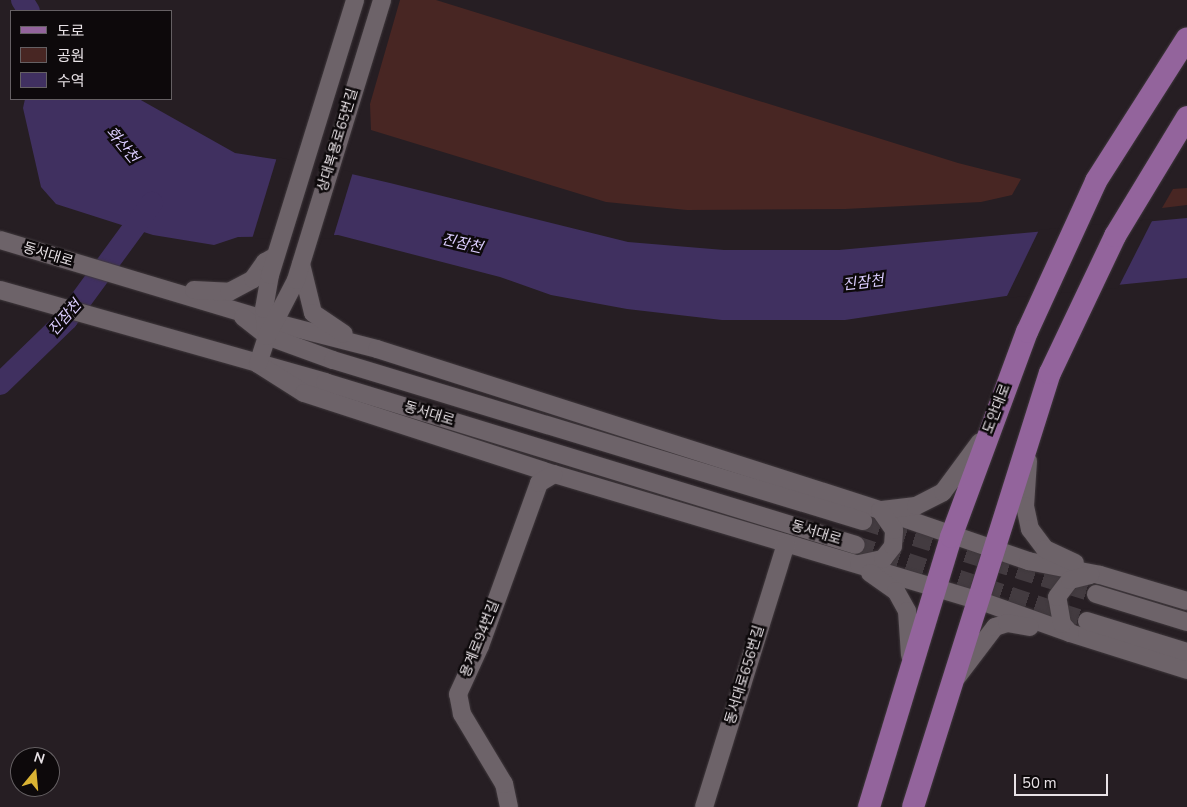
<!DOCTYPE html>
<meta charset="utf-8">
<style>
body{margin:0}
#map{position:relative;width:1187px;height:807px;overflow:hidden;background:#261e23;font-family:"Nunito Sans","Noto Sans KR",sans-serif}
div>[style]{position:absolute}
.green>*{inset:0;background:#482623}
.water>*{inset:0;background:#403060}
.pier>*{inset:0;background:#261e23}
.river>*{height:22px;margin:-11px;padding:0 11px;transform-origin:11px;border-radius:11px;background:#403060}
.minor-tunnel>*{height:18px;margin-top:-9px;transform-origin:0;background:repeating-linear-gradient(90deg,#433b40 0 18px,transparent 0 27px)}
.roads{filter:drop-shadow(0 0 1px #3f383c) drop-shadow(0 0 1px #3f383c)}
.minor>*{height:18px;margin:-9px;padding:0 9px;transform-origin:9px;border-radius:9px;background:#6d6369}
.major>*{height:22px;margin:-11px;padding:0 11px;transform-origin:11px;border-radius:11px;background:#93649c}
span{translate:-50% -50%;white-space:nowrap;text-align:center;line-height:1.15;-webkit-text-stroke:5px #0d090b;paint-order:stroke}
.street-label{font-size:14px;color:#e8e2e6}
.water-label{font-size:15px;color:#dbcdfe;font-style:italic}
.legend{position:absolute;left:10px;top:10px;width:162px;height:90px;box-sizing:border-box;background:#0d090b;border:1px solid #656063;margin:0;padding:6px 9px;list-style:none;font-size:15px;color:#e8e2e6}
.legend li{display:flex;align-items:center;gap:10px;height:25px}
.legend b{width:25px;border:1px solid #656063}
.north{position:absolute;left:10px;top:747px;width:50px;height:50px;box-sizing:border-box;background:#0d090b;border:1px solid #656063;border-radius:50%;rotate:17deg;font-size:14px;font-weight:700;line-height:20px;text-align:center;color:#e8e2e6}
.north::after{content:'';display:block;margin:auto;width:18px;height:22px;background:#dab333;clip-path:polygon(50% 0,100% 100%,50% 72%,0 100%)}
.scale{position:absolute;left:1014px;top:774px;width:94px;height:22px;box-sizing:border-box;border:2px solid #e8e2e6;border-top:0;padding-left:6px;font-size:15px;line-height:18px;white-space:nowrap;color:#e8e2e6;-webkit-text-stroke:4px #0d090b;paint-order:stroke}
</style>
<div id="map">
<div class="green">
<div style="clip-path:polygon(400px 0,436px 0,958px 163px,1021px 179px,1012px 195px,981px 202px,845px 209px,687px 210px,606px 202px,371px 130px,370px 104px)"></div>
<div style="clip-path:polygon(1187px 188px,1187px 205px,1162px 208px,1173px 189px)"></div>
</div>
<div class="water">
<div style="clip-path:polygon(25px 99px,139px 99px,235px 153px,313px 165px,390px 183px,628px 242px,724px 250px,839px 250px,1187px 218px,1187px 278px,1006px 296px,845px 320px,722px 320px,627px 309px,551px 295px,500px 277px,338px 235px,238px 237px,214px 245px,153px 235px,56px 204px,41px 187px,23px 108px)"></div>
</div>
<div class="pier">
<div style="clip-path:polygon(277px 157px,353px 172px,333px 238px,252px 239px)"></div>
<div style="clip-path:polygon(1153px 219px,1118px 288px,1006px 298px,1039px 230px)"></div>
</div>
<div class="river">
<div style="left:22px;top:0;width:13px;rotate:58deg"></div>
<div style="left:0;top:384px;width:93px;rotate:-44.1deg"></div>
<div style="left:67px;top:319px;width:144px;rotate:-53.8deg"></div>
</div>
<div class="minor-tunnel">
<div style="left:863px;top:521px;width:244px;rotate:17.4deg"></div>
<div style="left:856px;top:545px;width:243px;rotate:18.2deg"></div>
</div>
<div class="roads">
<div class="minor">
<div style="left:0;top:240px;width:288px;rotate:16.7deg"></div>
<div style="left:276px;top:323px;width:104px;rotate:14.4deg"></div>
<div style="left:377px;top:349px;width:528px;rotate:17.75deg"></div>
<div style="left:880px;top:510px;width:157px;rotate:19deg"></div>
<div style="left:1028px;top:561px;width:73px;rotate:11deg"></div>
<div style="left:1100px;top:575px;width:91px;rotate:16.6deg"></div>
<div style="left:301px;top:264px;width:50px;rotate:76.2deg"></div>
<div style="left:313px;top:313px;width:37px;rotate:34deg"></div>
<div style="left:0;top:290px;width:338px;rotate:15.8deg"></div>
<div style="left:325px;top:382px;width:555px;rotate:17.06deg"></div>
<div style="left:194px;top:290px;width:35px;rotate:3deg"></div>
<div style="left:229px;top:292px;width:27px;rotate:-28deg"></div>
<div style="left:253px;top:279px;width:21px;rotate:-55deg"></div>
<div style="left:265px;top:262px;width:10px;rotate:-29deg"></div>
<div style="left:243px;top:317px;width:31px;rotate:38deg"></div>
<div style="left:267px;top:336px;width:70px;rotate:20deg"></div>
<div style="left:333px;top:360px;width:554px;rotate:16.9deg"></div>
<div style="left:266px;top:331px;width:22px;rotate:-95deg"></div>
<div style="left:264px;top:309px;width:35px;rotate:-80deg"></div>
<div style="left:270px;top:275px;width:288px;rotate:-72.8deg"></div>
<div style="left:258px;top:364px;width:54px;rotate:32.2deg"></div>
<div style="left:304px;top:393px;width:263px;rotate:18deg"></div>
<div style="left:554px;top:474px;width:442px;rotate:16.6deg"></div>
<div style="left:978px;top:600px;width:98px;rotate:19.7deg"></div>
<div style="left:1070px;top:633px;width:123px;rotate:17.5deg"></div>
<div style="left:258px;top:364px;width:29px;rotate:-72deg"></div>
<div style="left:267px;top:336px;width:63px;rotate:-62.6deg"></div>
<div style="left:296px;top:280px;width:293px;rotate:-72.9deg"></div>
<div style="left:1028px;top:461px;width:45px;rotate:93.8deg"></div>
<div style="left:1025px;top:506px;width:24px;rotate:78deg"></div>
<div style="left:1030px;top:529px;width:25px;rotate:53deg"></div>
<div style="left:1045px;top:549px;width:33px;rotate:25deg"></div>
<div style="left:882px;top:510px;width:34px;rotate:-7deg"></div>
<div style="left:916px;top:506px;width:30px;rotate:-27deg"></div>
<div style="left:943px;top:492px;width:62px;rotate:-53.5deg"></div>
<div style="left:859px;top:564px;width:25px;rotate:-12deg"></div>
<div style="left:883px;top:559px;width:16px;rotate:-52deg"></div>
<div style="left:893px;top:546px;width:16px;rotate:-86deg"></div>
<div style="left:894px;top:530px;width:24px;rotate:-125deg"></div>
<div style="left:870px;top:573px;width:32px;rotate:35deg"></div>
<div style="left:896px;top:591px;width:23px;rotate:61deg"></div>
<div style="left:907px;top:611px;width:44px;rotate:86.1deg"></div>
<div style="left:1096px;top:594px;width:95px;rotate:17.1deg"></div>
<div style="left:1087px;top:621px;width:105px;rotate:17.2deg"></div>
<div style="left:1070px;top:633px;width:12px;rotate:-132deg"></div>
<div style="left:1062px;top:624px;width:27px;rotate:-100deg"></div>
<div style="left:1057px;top:597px;width:21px;rotate:-53deg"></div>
<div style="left:1070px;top:580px;width:21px;rotate:-14deg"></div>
<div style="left:957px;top:677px;width:63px;rotate:-52.8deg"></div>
<div style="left:995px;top:627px;width:13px;rotate:-18deg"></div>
<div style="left:1007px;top:623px;width:23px;rotate:10deg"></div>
<div style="left:509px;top:807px;width:24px;rotate:-102deg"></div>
<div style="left:504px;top:784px;width:82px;rotate:-121deg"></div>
<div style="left:462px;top:714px;width:20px;rotate:-101deg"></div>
<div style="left:458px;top:694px;width:53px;rotate:-65.4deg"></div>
<div style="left:480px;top:646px;width:173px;rotate:-70.1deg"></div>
<div style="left:539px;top:483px;width:17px;rotate:-31deg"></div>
<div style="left:704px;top:807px;width:276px;rotate:-72.7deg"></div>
</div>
<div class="major">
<div style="left:869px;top:807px;width:282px;rotate:-73.1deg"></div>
<div style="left:951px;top:537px;width:219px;rotate:-69.7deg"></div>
<div style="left:1027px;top:332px;width:166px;rotate:-65.4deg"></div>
<div style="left:1096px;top:181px;width:169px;rotate:-57.5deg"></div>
<div style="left:913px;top:807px;width:455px;rotate:-72.5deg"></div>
<div style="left:1050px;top:373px;width:152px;rotate:-64.6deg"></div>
<div style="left:1115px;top:236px;width:139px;rotate:-58.8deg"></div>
</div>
</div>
<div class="street-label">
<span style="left:338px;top:140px;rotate:-73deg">상대복용로65번길</span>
<span style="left:48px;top:255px;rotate:17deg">동서대로</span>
<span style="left:997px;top:409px;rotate:-69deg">도안대로</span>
<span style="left:429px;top:414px;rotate:17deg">동서대로</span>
<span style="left:816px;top:533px;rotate:17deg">동서대로</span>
<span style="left:480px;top:639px;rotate:-68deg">용계로94번길</span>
<span style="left:745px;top:675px;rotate:-73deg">동서대로656번길</span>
</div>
<div class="water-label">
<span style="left:122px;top:145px;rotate:51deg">화산천</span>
<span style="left:462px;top:244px;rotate:13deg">진잠천</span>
<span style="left:863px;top:283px;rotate:-7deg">진잠천</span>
<span style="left:65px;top:318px;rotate:-49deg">진잠천</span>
</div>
<ul class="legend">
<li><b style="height:6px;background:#93649c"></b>도로</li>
<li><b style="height:14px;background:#482623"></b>공원</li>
<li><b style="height:14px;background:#403060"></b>수역</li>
</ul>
<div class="north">N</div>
<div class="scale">50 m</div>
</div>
